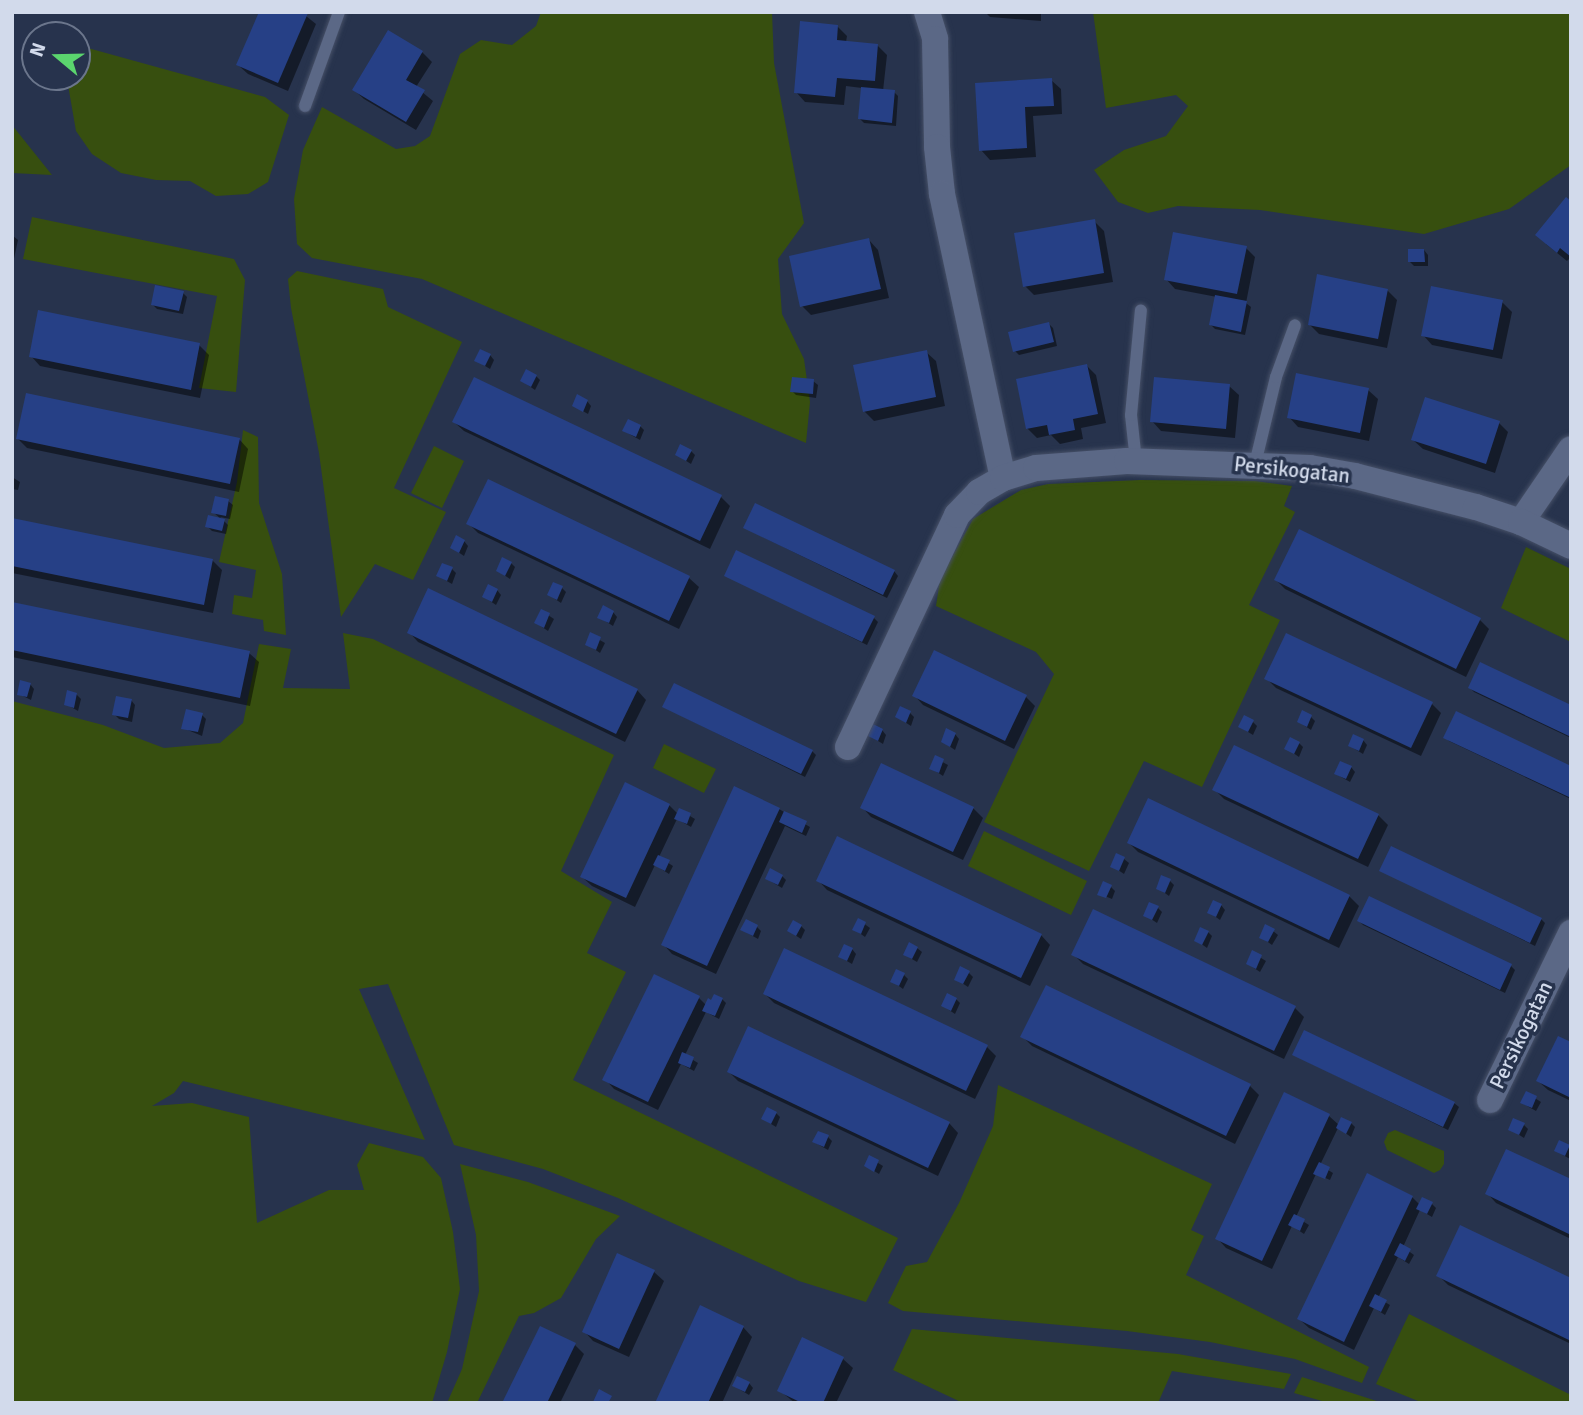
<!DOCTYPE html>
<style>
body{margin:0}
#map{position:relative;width:1583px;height:1415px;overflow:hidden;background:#27334d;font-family:Signika,sans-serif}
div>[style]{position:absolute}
.green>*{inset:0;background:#374f0f}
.shadow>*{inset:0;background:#0007}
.building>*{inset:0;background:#264086}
.roads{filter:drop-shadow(0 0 2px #465067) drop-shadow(0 0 2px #465067)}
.service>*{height:12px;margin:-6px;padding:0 6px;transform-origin:6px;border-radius:6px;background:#5b6886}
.minor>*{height:26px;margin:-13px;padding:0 13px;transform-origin:13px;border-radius:13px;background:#5b6886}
span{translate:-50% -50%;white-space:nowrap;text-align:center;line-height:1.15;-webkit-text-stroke:7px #27334d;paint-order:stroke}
.street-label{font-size:21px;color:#d2daeb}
.frame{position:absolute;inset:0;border:14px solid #d2daeb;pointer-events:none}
.north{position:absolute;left:21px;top:21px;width:70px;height:70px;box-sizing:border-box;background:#27334d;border:2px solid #6b768c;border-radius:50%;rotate:289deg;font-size:19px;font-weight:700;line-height:28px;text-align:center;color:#d2daeb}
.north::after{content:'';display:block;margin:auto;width:24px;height:32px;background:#5bd56e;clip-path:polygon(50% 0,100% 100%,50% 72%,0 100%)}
</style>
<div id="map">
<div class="green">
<div style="clip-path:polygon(541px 12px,772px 12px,774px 63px,804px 223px,778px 259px,782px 314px,804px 359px,810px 402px,806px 443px,422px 279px,312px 258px,297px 244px,294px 199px,303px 150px,322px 107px,396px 149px,415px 146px,430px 136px,460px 54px,481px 40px,512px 45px,536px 26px)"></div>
<div style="clip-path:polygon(1093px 12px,1571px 12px,1571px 165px,1509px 209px,1424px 234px,1260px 210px,1178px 206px,1148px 213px,1118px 202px,1094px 170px,1124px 150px,1166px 136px,1188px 106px,1176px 95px,1106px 108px)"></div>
<div style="clip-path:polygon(77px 45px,265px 97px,289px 115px,268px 182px,248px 194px,216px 196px,190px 181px,156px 180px,121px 173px,92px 154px,76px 131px,68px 85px,68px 77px,77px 77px)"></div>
<div style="clip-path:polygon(12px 125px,52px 175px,12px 173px)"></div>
<div style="clip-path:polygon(32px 217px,234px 259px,245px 280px,236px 392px,199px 388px,217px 296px,23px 259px)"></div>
<div style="clip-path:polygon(297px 271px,383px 289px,388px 307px,462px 342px,394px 488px,446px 512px,413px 580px,375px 564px,341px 617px,319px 453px,291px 308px,288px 279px)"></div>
<div style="clip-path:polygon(243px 430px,258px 437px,259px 503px,282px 574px,286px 635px,264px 631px,263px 620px,232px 614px,234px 595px,252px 598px,256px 570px,219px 562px,237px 482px)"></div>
<div style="clip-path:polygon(434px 446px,464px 461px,442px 508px,411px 493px)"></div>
<div style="clip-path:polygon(1140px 480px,1255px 481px,1292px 486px,1284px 506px,1295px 512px,1249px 605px,1280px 620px,1202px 787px,1144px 761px,1089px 871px,984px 822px,1054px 674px,1036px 652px,936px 606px,940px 579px,973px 519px,1021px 490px,1048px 484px)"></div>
<div style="clip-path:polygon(1526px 547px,1571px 569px,1571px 642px,1501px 608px)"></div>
<div style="clip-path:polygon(343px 633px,373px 639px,614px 755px,561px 871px,612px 902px,587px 953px,626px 972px,573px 1080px,898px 1238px,866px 1302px,799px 1281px,618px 1198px,543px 1169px,454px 1145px,388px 984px,359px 989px,425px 1140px,183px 1081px,174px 1093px,152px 1106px,192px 1103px,249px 1117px,257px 1223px,329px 1190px,364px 1190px,357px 1165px,369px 1143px,423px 1157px,441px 1178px,453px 1232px,460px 1289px,447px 1352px,432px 1403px,12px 1403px,12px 701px,103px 725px,164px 748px,220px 743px,243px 723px,259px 644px,291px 649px,283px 688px,350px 689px)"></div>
<div style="clip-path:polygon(664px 744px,716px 769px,704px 793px,653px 768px)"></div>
<div style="clip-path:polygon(984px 831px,1087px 881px,1071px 915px,968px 866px)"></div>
<div style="clip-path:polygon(998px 1085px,1212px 1184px,1191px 1230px,1204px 1236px,1186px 1275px,1369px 1367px,1362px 1383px,1295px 1359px,1210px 1342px,1127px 1331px,903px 1311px,888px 1303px,906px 1266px,927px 1262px,959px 1203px,993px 1126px)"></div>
<div style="clip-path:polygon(1395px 1130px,1444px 1151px,1444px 1164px,1440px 1170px,1434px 1173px,1387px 1150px,1384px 1142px,1388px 1133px)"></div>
<div style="clip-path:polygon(460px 1164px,528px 1182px,620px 1216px,596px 1239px,561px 1298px,534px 1313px,519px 1316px,477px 1403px,447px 1403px,462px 1369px,479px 1291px,476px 1235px)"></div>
<div style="clip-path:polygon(1409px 1314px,1571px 1395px,1571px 1403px,1423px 1403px,1376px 1384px)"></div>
<div style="clip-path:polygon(912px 1329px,1178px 1354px,1291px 1374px,1284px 1389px,1172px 1371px,1158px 1403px,963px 1403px,893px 1370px)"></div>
<div style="clip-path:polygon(1302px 1377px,1383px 1403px,1329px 1403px,1294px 1393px)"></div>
</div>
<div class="shadow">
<div style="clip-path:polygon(260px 12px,301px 12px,316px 24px,288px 91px,248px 74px,238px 65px)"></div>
<div style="clip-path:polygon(985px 12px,1041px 12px,1041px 21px,990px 17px)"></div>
<div style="clip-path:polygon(837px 26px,847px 36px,846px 42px,877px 45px,887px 55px,883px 91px,894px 92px,898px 96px,896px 126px,864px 123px,860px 119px,862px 88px,846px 86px,844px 105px,805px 102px,796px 92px)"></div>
<div style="clip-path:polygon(422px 52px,432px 62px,416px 87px,433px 101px,416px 130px,364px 99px,354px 90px)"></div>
<div style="clip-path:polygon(1051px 80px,1061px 89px,1062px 114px,1033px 116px,1036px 157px,990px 160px,981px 150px)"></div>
<div style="clip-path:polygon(1571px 203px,1571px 257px,1567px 261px,1546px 244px)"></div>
<div style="clip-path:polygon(1094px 221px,1104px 231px,1113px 282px,1034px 295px,1025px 286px)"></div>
<div style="clip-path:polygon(12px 235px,18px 240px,12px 268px)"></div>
<div style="clip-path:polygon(869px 240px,878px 250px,889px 298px,811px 315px,802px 306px)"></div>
<div style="clip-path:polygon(1246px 248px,1255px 257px,1246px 303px,1251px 307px,1245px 335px,1215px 329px,1211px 325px,1217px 297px,1175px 289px,1166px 279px)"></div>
<div style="clip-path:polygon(1424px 250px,1428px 255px,1428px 266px,1414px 266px,1410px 262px)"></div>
<div style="clip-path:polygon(1387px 290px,1397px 300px,1387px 348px,1319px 334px,1309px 324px)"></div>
<div style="clip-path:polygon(183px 293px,187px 297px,183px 314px,157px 309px,152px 304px)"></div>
<div style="clip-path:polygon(1502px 302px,1512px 312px,1502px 359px,1432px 345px,1423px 335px)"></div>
<div style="clip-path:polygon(1049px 324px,1053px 328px,1057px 346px,1019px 355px,1015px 351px)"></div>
<div style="clip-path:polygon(199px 345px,209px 355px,200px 398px,40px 366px,31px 356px)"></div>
<div style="clip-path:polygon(926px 352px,936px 361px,945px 406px,874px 421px,864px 411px)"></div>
<div style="clip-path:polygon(490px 355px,494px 360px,490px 369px,477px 361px)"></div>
<div style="clip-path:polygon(1087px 366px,1096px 375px,1106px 423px,1081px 428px,1083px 439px,1060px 444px,1051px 435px,1037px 438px,1027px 428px)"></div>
<div style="clip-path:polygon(536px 376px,540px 380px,535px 390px,522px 381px)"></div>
<div style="clip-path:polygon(813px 381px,818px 385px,816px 398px,796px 395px,792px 391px)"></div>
<div style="clip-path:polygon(1229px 386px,1239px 395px,1235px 438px,1161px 431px,1152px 421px)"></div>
<div style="clip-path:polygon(1368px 390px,1378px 399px,1369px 441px,1298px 427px,1289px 417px)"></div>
<div style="clip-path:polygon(587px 401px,591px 406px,588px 414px,574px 406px)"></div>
<div style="clip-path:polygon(454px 422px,721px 497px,730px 506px,710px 549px,464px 431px)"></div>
<div style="clip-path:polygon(1499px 423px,1508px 432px,1495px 473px,1423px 449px,1413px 440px)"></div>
<div style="clip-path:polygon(640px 426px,644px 430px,640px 440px,624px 431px)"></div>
<div style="clip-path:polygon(18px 439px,239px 439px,248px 449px,239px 492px,27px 448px)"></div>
<div style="clip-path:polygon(691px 451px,695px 455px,691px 464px,677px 455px)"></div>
<div style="clip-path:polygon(12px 477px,20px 482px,18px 490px,12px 489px)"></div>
<div style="clip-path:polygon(489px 481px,689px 578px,699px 587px,679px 629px,478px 533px,468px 523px)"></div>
<div style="clip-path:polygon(228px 501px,233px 505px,230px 519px,220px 517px,228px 525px,226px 534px,212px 531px,207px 526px,222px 520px,213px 512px)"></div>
<div style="clip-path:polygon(12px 520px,212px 560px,222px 570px,213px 613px,12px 573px)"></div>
<div style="clip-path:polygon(745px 528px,894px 571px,898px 576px,887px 598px)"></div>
<div style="clip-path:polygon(464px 541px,468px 546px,464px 556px,452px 548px)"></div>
<div style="clip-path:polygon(511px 563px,515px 567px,510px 579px,498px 571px)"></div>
<div style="clip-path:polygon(452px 569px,456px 573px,452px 584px,438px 576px)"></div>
<div style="clip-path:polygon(726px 575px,874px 618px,878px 622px,867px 645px)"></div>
<div style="clip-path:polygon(1276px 580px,1480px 620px,1489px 629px,1466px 677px,1285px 589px)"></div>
<div style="clip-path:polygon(562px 588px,566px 592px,561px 603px,549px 595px)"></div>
<div style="clip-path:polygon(497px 590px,501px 595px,496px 605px,484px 597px)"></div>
<div style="clip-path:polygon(12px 603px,249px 653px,259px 662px,250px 706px,12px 657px)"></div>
<div style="clip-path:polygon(542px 611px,554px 619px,548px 631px,536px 623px)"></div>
<div style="clip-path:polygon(613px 612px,617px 617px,613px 626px,599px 617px)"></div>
<div style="clip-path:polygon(409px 632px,637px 690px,646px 700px,625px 742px,418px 642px)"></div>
<div style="clip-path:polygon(591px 635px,605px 643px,600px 653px,587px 644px)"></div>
<div style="clip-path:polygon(1266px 678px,1432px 704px,1441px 713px,1421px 756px,1276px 688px)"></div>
<div style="clip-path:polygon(30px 684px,34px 689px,31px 700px,19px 694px)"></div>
<div style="clip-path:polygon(1470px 688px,1571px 707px,1571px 738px,1474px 692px)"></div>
<div style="clip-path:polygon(76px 694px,81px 699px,78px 711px,66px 704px)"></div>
<div style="clip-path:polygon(914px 695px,1026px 697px,1035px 706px,1014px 749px,923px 705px)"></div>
<div style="clip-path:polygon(131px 700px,135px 705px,132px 722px,119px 719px,114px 714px)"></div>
<div style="clip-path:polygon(664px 707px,812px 751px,816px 755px,805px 777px)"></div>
<div style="clip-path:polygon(910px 713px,914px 717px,911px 726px,897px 717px)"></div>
<div style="clip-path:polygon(202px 715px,206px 719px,202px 736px,183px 728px)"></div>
<div style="clip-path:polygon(1311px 717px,1315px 721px,1311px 730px,1299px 722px)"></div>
<div style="clip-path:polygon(1253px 722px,1257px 726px,1253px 735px,1240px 727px)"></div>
<div style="clip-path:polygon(882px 730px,886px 735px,883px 744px,870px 736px)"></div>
<div style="clip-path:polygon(955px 734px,959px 739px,955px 750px,943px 742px)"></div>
<div style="clip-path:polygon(1445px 737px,1571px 768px,1571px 799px,1449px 741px)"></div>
<div style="clip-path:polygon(1363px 740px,1367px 745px,1363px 754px,1350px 746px)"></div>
<div style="clip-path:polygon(1299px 743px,1303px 747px,1299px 757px,1286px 748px)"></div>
<div style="clip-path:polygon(935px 758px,948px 765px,943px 776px,931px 768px)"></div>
<div style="clip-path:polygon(882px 765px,973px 808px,983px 818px,963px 860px,871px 817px,862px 807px)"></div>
<div style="clip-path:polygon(1351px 767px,1355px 772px,1350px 782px,1336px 774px)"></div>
<div style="clip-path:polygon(1215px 790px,1378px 815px,1388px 825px,1368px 867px,1224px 799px)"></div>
<div style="clip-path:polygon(669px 805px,678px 814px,680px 810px,695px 819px,691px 827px,677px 819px,659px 857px,673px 866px,669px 874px,655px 865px,635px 907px,592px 886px,582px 877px)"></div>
<div style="clip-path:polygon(779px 809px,810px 827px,806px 836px,785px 826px,716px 974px,672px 954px,663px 944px)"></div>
<div style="clip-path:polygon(1129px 843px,1349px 896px,1359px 906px,1339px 948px,1138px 852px)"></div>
<div style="clip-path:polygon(1124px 859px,1129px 863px,1124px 874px,1112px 866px)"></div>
<div style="clip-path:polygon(1382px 871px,1541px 919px,1545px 923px,1535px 946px)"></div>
<div style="clip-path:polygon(782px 876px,786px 880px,782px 888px,767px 879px)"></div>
<div style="clip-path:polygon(818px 880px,1041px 935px,1050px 945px,1030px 986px,827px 890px)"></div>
<div style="clip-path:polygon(1170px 881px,1174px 885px,1169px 896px,1158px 888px)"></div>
<div style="clip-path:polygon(1111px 887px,1115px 891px,1112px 899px,1100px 894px)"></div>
<div style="clip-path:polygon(1370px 898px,1511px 966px,1515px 970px,1505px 993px,1363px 925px,1359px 921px)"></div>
<div style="clip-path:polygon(1221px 905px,1225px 910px,1220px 920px,1209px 912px)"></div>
<div style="clip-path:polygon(1158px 908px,1162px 912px,1157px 923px,1145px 915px)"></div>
<div style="clip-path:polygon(859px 920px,870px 928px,865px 937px,854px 929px)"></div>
<div style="clip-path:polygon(801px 926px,805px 930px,801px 939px,789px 931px)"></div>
<div style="clip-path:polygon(757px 927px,761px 931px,758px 939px,742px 930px)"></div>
<div style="clip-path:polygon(1273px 931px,1278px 935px,1272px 945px,1261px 937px)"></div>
<div style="clip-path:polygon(1208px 932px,1212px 936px,1207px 948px,1196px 940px)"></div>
<div style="clip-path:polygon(917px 948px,922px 952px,917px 962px,905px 955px)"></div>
<div style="clip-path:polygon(852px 949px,856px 954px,852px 964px,840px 957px)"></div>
<div style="clip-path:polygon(1253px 953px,1266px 961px,1260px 972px,1248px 964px)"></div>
<div style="clip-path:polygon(1073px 954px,1295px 1008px,1304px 1017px,1284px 1059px,1083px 964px)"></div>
<div style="clip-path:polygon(969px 973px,973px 977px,968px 987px,956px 979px)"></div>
<div style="clip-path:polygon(904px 975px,908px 979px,903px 989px,892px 981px)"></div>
<div style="clip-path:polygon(765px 994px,987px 1047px,996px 1056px,975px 1099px,774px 1003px)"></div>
<div style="clip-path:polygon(699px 998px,707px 1006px,722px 999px,726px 1003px,719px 1019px,706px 1012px,685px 1055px,698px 1063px,694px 1071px,681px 1064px,658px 1110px,614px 1089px,605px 1079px)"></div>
<div style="clip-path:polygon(956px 999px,960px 1003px,955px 1014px,943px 1006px)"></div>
<div style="clip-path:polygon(1022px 1036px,1250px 1086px,1259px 1095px,1235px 1144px,1032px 1046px)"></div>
<div style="clip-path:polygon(1571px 1044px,1571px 1101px,1548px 1090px,1538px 1081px)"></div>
<div style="clip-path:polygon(1294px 1055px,1454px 1103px,1459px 1107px,1448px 1130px)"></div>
<div style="clip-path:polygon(729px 1072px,949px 1123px,958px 1133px,938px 1176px,738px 1081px)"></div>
<div style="clip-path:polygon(1527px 1093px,1541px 1102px,1536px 1111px,1522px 1103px)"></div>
<div style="clip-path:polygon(1284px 1095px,1329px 1116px,1339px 1125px,1351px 1123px,1355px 1127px,1351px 1137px,1338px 1128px,1320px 1165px,1333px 1173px,1330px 1180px,1316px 1174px,1296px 1217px,1309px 1225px,1304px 1234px,1292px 1226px,1272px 1269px,1226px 1248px,1217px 1238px)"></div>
<div style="clip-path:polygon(776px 1113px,780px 1117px,776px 1127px,763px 1119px)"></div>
<div style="clip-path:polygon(1524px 1125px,1528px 1129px,1524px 1138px,1510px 1129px)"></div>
<div style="clip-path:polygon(828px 1137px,832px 1141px,828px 1150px,814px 1142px)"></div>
<div style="clip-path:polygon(1569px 1146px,1570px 1159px,1556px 1151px)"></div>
<div style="clip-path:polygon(870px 1158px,883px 1166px,879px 1174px,866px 1166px)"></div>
<div style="clip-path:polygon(1571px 1181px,1571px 1239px,1496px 1203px,1487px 1193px)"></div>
<div style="clip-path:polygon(1412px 1197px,1420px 1205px,1432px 1204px,1436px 1208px,1432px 1217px,1420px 1210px,1403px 1247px,1414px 1255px,1409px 1264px,1398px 1257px,1378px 1298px,1390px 1305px,1385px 1315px,1374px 1308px,1354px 1350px,1309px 1328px,1299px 1319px)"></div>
<div style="clip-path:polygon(618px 1255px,654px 1272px,664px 1281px,629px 1357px,593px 1341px,584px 1331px)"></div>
<div style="clip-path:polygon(1438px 1275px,1571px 1280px,1571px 1344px,1448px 1285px)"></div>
<div style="clip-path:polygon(743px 1327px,752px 1337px,722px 1403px,657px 1403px)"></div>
<div style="clip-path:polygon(575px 1345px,584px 1354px,560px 1403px,504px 1403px)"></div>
<div style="clip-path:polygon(843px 1359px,853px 1368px,836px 1403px,795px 1403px,779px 1390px)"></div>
<div style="clip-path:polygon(749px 1383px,753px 1388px,749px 1395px,734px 1386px)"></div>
</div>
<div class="building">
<div style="clip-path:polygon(259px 12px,308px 13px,278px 83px,236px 65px)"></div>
<div style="clip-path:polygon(800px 21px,838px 25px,837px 40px,878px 44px,875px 81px,837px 78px,835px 97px,794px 93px)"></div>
<div style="clip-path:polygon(388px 30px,423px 51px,406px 80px,425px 90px,406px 122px,352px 90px)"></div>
<div style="clip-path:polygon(1052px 78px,1054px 106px,1025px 107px,1027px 148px,979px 151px,975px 83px)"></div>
<div style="clip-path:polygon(861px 87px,895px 90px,892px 123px,858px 119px)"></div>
<div style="clip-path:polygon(1566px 197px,1571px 201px,1571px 257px,1560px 248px,1557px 253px,1535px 235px)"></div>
<div style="clip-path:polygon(1095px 219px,1104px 273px,1023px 287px,1014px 233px)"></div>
<div style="clip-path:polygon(1173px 232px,1247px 246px,1237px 294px,1164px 280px)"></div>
<div style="clip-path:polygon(869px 238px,881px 289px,800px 307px,789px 256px)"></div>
<div style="clip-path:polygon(1408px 249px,1424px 249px,1425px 262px,1408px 262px)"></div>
<div style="clip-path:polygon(1317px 274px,1388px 289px,1378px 339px,1308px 325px)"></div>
<div style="clip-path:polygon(155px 285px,184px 291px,179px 311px,151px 305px)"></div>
<div style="clip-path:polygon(1431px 286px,1503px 300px,1493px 350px,1421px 336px)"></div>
<div style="clip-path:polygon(1215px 295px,1247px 301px,1241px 332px,1209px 325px)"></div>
<div style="clip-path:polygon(38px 310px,200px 343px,191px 390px,29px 357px)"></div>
<div style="clip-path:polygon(1049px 322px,1054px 342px,1013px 352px,1008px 332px)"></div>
<div style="clip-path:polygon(480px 349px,491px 354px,485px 366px,474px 361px)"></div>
<div style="clip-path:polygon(927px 350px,936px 397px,863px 412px,853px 365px)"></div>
<div style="clip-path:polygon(1087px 364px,1098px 414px,1073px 419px,1075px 430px,1049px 435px,1047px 425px,1026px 429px,1016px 379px)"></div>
<div style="clip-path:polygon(526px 369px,537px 375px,531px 387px,520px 381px)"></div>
<div style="clip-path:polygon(1296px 373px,1369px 388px,1360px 433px,1287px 418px)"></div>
<div style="clip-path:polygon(474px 377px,722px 495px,700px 541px,452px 422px)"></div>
<div style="clip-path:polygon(792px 377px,814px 379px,813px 394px,790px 392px)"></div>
<div style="clip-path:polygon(1154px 377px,1230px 384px,1226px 429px,1150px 422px)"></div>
<div style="clip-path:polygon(26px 393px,240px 438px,230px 484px,16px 439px)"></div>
<div style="clip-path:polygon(577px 394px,588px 400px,583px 412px,572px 406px)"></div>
<div style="clip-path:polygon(1425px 397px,1500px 421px,1486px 464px,1411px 440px)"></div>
<div style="clip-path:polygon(628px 419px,641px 425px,636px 437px,622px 431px)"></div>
<div style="clip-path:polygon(680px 444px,692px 450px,686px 461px,675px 455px)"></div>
<div style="clip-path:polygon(488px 479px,690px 576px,669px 621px,466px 524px)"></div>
<div style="clip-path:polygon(215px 496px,229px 499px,226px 516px,211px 513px)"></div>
<div style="clip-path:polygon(755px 503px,895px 570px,883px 595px,743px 528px)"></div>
<div style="clip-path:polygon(208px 515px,225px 519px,222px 531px,205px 527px)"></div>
<div style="clip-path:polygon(12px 518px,213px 559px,204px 605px,12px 566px)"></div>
<div style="clip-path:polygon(1299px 529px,1481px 618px,1456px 669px,1274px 580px)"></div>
<div style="clip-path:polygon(456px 535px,465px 540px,459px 553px,450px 548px)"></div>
<div style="clip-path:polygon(736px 550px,875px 616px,862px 642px,724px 576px)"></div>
<div style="clip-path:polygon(502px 557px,512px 562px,505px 576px,496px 571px)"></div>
<div style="clip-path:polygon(442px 563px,453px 567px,447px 581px,436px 576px)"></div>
<div style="clip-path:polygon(553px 582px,563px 586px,557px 600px,547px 595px)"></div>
<div style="clip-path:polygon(488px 584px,498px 589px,492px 602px,482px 597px)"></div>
<div style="clip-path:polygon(428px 588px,638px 689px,616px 734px,407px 633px)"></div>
<div style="clip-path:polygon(12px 602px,250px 651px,240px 698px,12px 650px)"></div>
<div style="clip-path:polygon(603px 605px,614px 611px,609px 623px,597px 618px)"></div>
<div style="clip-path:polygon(541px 609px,550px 613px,544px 628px,534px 623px)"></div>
<div style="clip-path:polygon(590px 632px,601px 637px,596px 650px,585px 645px)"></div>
<div style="clip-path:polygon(1286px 633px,1433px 702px,1411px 748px,1264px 679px)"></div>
<div style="clip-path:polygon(934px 650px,1027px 695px,1005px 741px,912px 696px)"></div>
<div style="clip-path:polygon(1480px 662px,1571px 705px,1571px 737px,1468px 688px)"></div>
<div style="clip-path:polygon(20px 680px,31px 683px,27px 697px,17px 695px)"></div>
<div style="clip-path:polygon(674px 683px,813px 750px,801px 774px,662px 707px)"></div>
<div style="clip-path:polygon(67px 690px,77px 693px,74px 708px,64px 705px)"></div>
<div style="clip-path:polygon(116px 696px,132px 699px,128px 718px,112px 715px)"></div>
<div style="clip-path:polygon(900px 706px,911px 711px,906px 723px,895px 717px)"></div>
<div style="clip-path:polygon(186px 709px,203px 713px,198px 732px,181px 729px)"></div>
<div style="clip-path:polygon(1302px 710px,1312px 715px,1307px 727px,1297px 722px)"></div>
<div style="clip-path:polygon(1456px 711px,1571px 766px,1571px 798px,1443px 738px)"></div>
<div style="clip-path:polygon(1244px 715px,1254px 720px,1248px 732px,1238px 727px)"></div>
<div style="clip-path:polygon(873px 724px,883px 729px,878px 741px,868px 736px)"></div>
<div style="clip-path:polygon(946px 728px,956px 733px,950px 747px,941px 742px)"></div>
<div style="clip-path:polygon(1353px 734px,1364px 739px,1359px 751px,1348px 746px)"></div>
<div style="clip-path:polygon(1290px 737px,1300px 742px,1294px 754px,1284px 749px)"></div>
<div style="clip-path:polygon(1234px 745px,1379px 814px,1358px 859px,1212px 790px)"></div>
<div style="clip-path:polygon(935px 755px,944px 759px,939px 773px,929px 769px)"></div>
<div style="clip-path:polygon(1340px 761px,1352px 766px,1346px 779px,1334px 774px)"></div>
<div style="clip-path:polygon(881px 763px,974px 807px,953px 852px,860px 808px)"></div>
<div style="clip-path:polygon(625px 782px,670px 804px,626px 898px,580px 877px)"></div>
<div style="clip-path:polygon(734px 786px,780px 808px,707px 966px,661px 945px)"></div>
<div style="clip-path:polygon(1148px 798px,1350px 895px,1329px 940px,1127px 843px)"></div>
<div style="clip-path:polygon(679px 808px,691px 813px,687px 824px,674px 819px)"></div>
<div style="clip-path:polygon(784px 811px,807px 821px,802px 833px,779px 822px)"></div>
<div style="clip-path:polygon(837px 836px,1042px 934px,1021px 978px,816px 881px)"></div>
<div style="clip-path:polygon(1391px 846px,1542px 918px,1530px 943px,1379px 871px)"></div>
<div style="clip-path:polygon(1116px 853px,1125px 857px,1119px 871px,1110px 867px)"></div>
<div style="clip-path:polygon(658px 855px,670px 860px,665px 871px,653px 865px)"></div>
<div style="clip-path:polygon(770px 868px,783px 875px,778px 885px,765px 879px)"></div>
<div style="clip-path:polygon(1161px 875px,1171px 879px,1165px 893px,1156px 889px)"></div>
<div style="clip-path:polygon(1103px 881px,1112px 885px,1106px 898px,1097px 895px)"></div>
<div style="clip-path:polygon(1369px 896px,1512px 964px,1500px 990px,1357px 921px)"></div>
<div style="clip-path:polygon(1213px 900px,1222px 904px,1216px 917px,1207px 913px)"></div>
<div style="clip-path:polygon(1149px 902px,1159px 906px,1152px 920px,1143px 916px)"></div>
<div style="clip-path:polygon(1093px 909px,1296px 1006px,1274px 1051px,1071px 955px)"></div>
<div style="clip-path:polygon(858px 918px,866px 922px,861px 934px,852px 930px)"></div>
<div style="clip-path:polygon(746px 919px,758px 925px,753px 936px,740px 930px)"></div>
<div style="clip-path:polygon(793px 920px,802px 925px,796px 936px,787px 931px)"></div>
<div style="clip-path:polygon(1265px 924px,1275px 929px,1268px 942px,1259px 938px)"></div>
<div style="clip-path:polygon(1200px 927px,1209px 931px,1202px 945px,1194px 941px)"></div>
<div style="clip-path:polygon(909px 942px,918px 947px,912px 959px,903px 955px)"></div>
<div style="clip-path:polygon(844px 944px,853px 948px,847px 961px,838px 957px)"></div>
<div style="clip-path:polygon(784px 948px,988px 1045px,966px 1091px,763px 994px)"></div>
<div style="clip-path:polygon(1252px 950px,1262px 955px,1256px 969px,1246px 964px)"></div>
<div style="clip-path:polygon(960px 966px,970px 971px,963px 984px,954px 980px)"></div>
<div style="clip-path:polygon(896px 969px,905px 973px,899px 986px,890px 982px)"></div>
<div style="clip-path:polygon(654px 974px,700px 996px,648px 1102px,602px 1080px)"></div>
<div style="clip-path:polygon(1046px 985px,1251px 1084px,1226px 1136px,1020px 1037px)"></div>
<div style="clip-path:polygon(947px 993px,957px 998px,951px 1011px,941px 1006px)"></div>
<div style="clip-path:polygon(714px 994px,723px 998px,715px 1016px,702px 1011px,708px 998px,711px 1000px)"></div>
<div style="clip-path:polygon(748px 1026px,950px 1122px,928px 1168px,727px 1072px)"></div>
<div style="clip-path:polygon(1304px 1030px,1455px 1102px,1443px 1127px,1292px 1055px)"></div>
<div style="clip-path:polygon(1558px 1036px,1571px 1042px,1571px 1098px,1536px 1081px)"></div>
<div style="clip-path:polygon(682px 1052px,694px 1057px,690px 1068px,678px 1063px)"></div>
<div style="clip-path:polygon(1526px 1091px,1537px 1096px,1532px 1108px,1520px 1103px)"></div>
<div style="clip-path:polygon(1284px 1092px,1330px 1114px,1262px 1261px,1215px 1239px)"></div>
<div style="clip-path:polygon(767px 1107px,777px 1112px,771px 1124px,761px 1119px)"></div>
<div style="clip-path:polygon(1341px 1117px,1352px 1122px,1346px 1134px,1336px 1128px)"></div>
<div style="clip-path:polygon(1513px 1118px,1525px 1123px,1519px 1135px,1508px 1130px)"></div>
<div style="clip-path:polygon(818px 1131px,829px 1135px,824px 1147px,812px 1142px)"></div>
<div style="clip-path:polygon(1559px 1140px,1570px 1145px,1565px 1156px,1554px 1151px)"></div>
<div style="clip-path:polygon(1506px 1149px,1571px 1179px,1571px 1235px,1485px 1194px)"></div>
<div style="clip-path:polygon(869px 1155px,879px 1160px,874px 1172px,864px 1166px)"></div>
<div style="clip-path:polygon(1319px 1162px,1330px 1167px,1325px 1179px,1313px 1174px)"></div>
<div style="clip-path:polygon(1367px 1173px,1413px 1196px,1344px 1342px,1297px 1319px)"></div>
<div style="clip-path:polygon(1422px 1197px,1433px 1202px,1427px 1214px,1416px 1209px)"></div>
<div style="clip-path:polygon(1294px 1214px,1305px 1219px,1300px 1231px,1288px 1225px)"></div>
<div style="clip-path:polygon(1460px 1225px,1571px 1278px,1571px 1341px,1436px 1276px)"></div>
<div style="clip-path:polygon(1400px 1243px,1411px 1249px,1405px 1261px,1394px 1255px)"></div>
<div style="clip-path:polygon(617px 1253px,655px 1270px,619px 1349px,582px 1332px)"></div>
<div style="clip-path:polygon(1375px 1294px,1387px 1300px,1381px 1312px,1369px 1306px)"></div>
<div style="clip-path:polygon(700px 1305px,744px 1326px,708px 1403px,655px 1403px)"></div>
<div style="clip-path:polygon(540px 1326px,576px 1343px,547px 1403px,502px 1403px)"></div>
<div style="clip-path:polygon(802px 1337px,844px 1357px,823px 1403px,802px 1403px,777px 1391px)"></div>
<div style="clip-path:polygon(737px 1376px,750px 1382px,745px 1392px,732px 1386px)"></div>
<div style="clip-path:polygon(599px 1389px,612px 1396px,608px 1403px,593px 1402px)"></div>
</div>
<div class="roads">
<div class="service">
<div style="left:305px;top:106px;width:100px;rotate:-70.1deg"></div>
<div style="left:1136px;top:461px;width:46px;rotate:-96.2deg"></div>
<div style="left:1131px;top:415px;width:105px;rotate:-84.6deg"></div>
<div style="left:1255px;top:464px;width:89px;rotate:-76.4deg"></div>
<div style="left:1276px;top:377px;width:55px;rotate:-69.9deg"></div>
</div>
<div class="minor">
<div style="left:927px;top:12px;width:28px;rotate:73deg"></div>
<div style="left:935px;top:39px;width:108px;rotate:88.9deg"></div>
<div style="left:937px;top:147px;width:47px;rotate:83.9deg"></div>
<div style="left:942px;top:194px;width:290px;rotate:77.9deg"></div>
<div style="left:1521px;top:522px;width:88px;rotate:-55.6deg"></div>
<div style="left:848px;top:747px;width:256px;rotate:-64.8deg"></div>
<div style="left:957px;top:515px;width:32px;rotate:-46deg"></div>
<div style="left:979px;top:492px;width:28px;rotate:-30deg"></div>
<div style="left:1003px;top:478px;width:34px;rotate:-17deg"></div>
<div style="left:1036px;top:468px;width:91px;rotate:-4.4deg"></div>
<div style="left:1127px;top:461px;width:183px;rotate:2.2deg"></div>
<div style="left:1310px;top:468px;width:46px;rotate:10.1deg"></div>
<div style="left:1355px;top:476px;width:125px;rotate:14.4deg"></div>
<div style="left:1476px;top:507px;width:47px;rotate:18.4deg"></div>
<div style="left:1521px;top:522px;width:55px;rotate:25.6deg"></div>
<div style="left:1490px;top:1100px;width:186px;rotate:-64.1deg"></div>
</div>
</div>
<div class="street-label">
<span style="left:1292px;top:470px;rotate:6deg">Persikogatan</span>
<span style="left:1521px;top:1035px;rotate:-64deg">Persikogatan</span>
</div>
<div class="frame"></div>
<div class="north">N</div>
</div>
